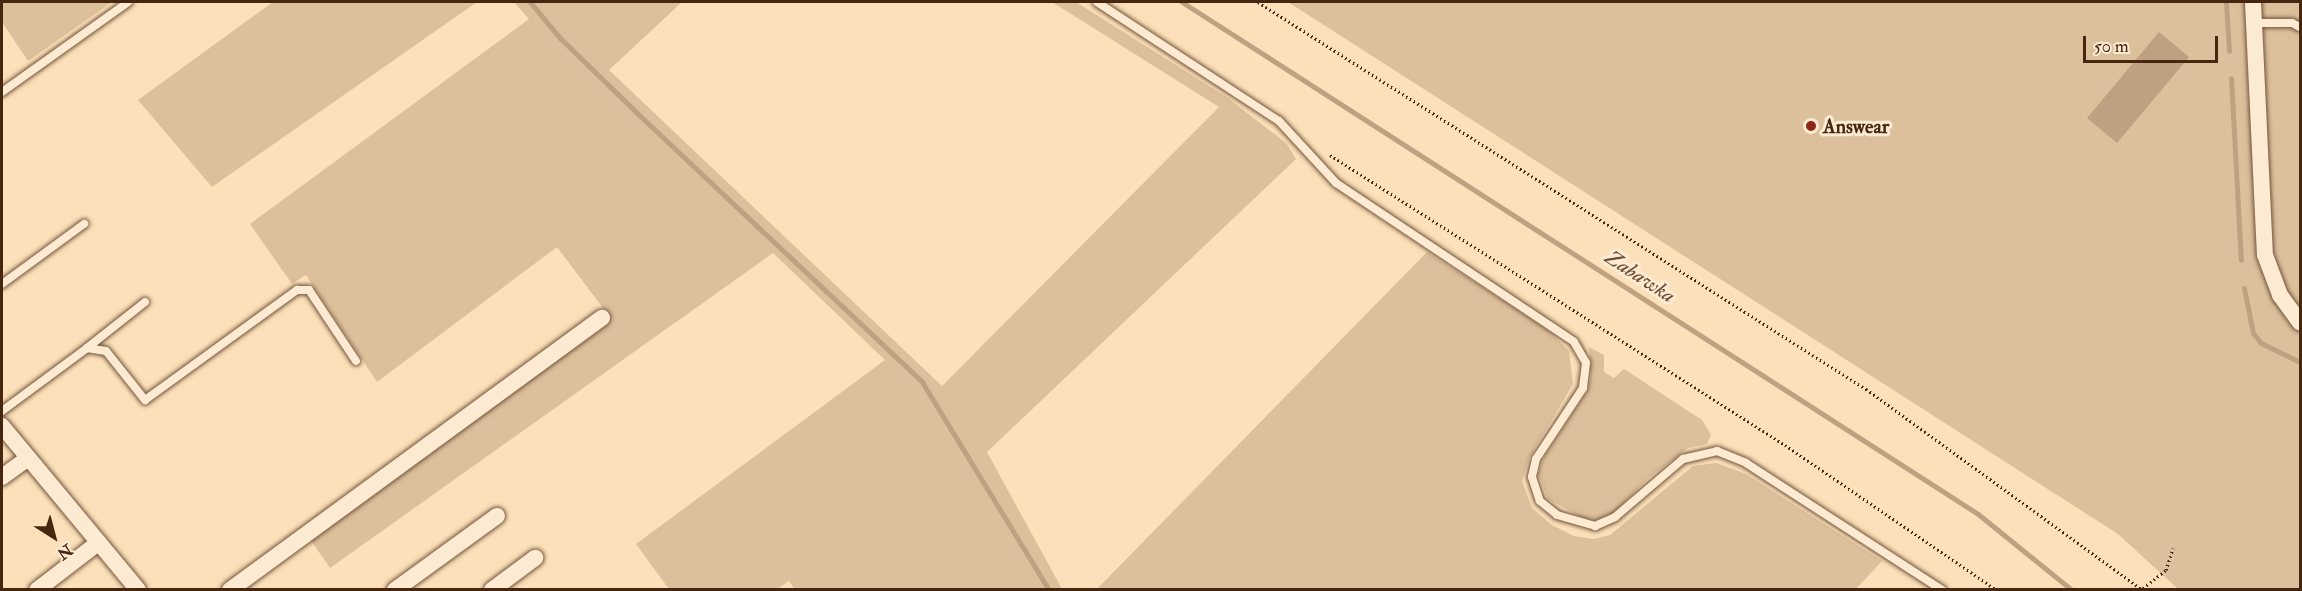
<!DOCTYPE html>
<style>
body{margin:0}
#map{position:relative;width:2302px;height:591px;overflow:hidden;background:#fbe0b9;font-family:"IM FELL Double Pica",serif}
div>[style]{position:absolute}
.green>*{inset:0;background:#dcc09c}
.water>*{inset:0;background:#bea180}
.stream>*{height:5px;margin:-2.5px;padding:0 2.5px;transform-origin:2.5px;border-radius:2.5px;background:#bea180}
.path>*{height:3px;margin-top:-1.5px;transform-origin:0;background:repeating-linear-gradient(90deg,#472610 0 1.5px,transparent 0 4.5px)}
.roads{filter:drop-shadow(0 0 2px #74543a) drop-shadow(0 0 2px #74543a)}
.service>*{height:8px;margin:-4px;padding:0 4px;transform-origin:4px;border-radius:4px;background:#fcebd2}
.minor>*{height:16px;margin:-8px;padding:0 8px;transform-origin:8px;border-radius:8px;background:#fcebd2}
.dots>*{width:16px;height:16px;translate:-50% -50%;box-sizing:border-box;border:3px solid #fcebd2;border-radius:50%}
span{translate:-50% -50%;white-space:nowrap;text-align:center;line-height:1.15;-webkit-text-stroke:6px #fcebd2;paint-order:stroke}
.poi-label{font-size:20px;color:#472610;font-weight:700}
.left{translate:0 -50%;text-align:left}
.water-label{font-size:21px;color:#6b4b32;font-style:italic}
.frame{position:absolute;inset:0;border:3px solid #472610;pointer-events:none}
.north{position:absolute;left:24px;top:507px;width:60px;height:60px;-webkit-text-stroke:4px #fcebd2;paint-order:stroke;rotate:144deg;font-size:16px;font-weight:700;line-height:24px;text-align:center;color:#472610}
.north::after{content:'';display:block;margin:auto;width:21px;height:27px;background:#472610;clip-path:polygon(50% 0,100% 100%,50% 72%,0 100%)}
.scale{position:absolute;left:2083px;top:36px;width:135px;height:27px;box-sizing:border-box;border:3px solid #472610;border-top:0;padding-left:8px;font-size:18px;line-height:21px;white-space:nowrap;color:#472610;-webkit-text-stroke:4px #fcebd2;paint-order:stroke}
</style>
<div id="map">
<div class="green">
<div style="clip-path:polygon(2px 2px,112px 2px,28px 61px,2px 22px)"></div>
<div style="clip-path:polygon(273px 2px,477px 2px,212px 187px,138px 100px)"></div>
<div style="clip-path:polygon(514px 2px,682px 2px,609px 70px,942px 386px,1219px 107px,1052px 2px,1076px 2px,1228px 98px,1286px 143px,1296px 159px,987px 452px,1062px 589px,795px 590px,789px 581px,777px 589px,669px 589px,636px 544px,885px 360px,773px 253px,330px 568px,310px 539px,609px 316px,557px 247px,377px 382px,306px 275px,292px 284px,250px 224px,529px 19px)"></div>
<div style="clip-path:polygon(1288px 2px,2300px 2px,2300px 589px,2178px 589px,2118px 534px)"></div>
<div style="clip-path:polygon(1427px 252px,1547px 329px,1569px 351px,1573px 384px,1529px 458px,1522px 481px,1532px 508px,1552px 525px,1574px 536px,1594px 539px,1610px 535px,1693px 466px,1716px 463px,1746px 474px,1882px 561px,1855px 590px,1097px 589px)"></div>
<div style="clip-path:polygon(1589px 347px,1604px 355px,1604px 372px,1614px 378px,1624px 369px,1702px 420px,1711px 435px,1707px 444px,1688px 448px,1647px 479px,1615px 512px,1596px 520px,1581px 517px,1548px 499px,1538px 473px,1545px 456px,1587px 392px,1591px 376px)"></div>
</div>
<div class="water">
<div style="clip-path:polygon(2159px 32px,2189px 57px,2117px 143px,2087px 118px)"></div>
</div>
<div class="stream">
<div style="left:530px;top:2px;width:47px;rotate:50.2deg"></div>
<div style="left:560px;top:38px;width:107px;rotate:44.2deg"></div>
<div style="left:637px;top:113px;width:392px;rotate:43.3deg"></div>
<div style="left:922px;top:382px;width:244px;rotate:58.6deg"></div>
<div style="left:1182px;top:2px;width:946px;rotate:32.75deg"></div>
<div style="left:1978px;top:514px;width:121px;rotate:39deg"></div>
<div style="left:2226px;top:2px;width:49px;rotate:86.5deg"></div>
<div style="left:2231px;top:78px;width:182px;rotate:86.9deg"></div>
<div style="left:2244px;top:288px;width:46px;rotate:78.7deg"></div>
<div style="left:2253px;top:333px;width:13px;rotate:51deg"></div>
<div style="left:2261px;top:343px;width:43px;rotate:26deg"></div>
</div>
<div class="path">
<div style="left:1258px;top:2px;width:721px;rotate:32.48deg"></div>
<div style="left:1866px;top:389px;width:342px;rotate:36deg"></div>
<div style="left:1330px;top:155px;width:540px;rotate:32.51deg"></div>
<div style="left:1785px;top:445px;width:257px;rotate:34.4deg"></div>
<div style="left:2143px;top:588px;width:29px;rotate:-38deg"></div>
<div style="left:2166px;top:570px;width:23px;rotate:-72deg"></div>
</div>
<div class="roads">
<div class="service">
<div style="left:1097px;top:2px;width:217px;rotate:33.2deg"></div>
<div style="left:1279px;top:121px;width:84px;rotate:47.4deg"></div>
<div style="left:1336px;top:183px;width:286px;rotate:33.7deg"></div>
<div style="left:1574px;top:342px;width:24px;rotate:60deg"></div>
<div style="left:1586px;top:363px;width:25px;rotate:97deg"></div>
<div style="left:1583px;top:388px;width:85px;rotate:123.5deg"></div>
<div style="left:1536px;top:459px;width:18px;rotate:103deg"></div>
<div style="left:1532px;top:477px;width:25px;rotate:72deg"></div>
<div style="left:1540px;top:501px;width:22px;rotate:39deg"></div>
<div style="left:1557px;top:515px;width:40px;rotate:16deg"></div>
<div style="left:1595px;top:526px;width:22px;rotate:-24deg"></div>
<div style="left:1615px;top:517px;width:89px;rotate:-40.5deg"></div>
<div style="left:1683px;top:459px;width:35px;rotate:-13deg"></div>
<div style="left:1717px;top:451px;width:31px;rotate:22deg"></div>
<div style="left:1746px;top:463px;width:234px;rotate:32.9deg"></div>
<div style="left:2254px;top:23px;width:38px"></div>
<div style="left:2292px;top:23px;width:9px;rotate:27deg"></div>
<div style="left:2px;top:92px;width:155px;rotate:-35.5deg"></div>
<div style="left:2px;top:284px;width:102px;rotate:-36.2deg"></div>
<div style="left:87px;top:348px;width:74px;rotate:-38.4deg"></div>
<div style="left:2px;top:411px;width:106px;rotate:-36.5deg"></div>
<div style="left:87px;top:348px;width:19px;rotate:9deg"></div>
<div style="left:106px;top:351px;width:63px;rotate:51.5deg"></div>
<div style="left:145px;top:400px;width:188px;rotate:-35.9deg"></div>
<div style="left:297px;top:290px;width:12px"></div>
<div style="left:309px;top:290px;width:85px;rotate:56.5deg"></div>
</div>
<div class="minor">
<div style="left:2253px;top:2px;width:253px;rotate:87.3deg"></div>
<div style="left:2265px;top:255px;width:43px;rotate:69.4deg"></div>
<div style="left:2280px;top:295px;width:34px;rotate:54deg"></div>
<div style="left:2px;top:426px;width:213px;rotate:50.3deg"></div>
<div style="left:2px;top:477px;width:32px;rotate:-36deg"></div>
<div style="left:37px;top:590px;width:78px;rotate:-37.7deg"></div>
<div style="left:230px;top:590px;width:461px;rotate:-36.2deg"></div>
<div style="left:395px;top:590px;width:126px;rotate:-36deg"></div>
<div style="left:492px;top:590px;width:54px;rotate:-36.7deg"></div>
</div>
</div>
<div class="dots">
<div style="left:1811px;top:126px;background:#8f2418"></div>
</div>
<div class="poi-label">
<span class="left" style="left:1823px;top:126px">Answear</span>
</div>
<div class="water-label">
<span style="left:1640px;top:277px;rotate:33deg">Zabawka</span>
</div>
<div class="frame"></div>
<div class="north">N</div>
<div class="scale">50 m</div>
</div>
